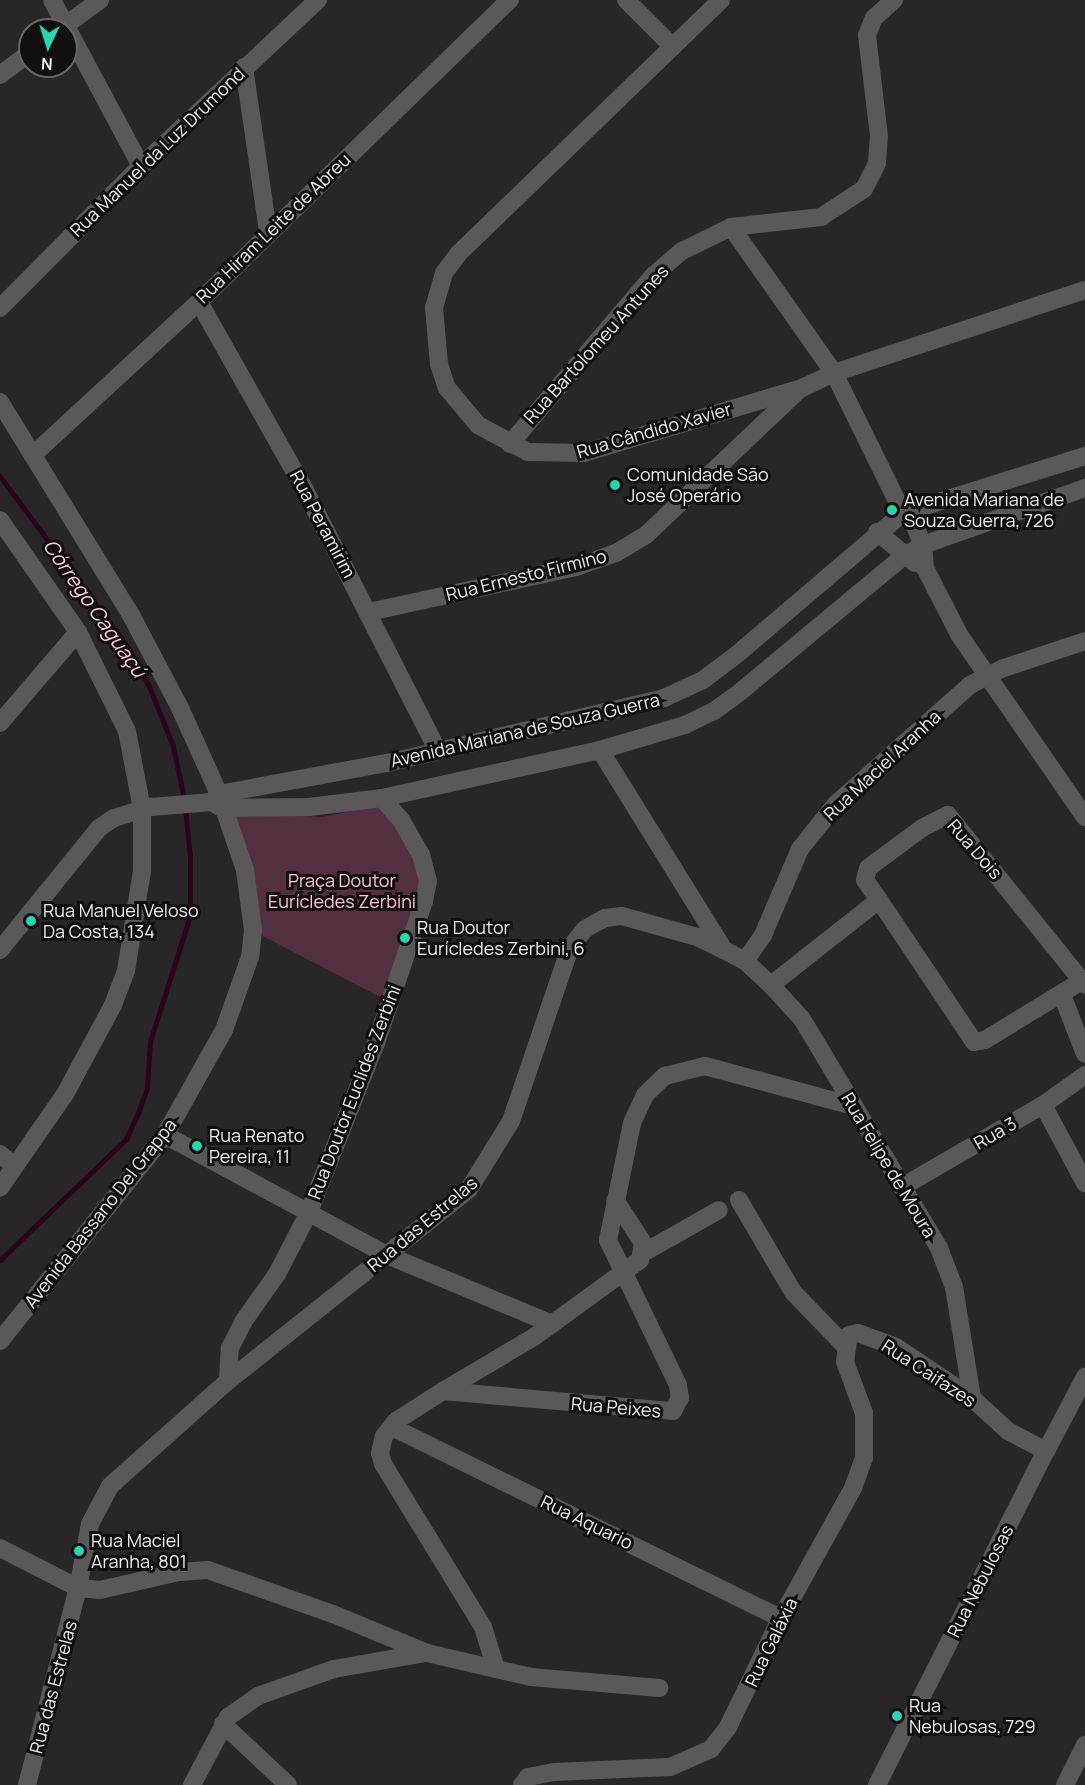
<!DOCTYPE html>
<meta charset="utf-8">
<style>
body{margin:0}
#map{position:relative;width:1085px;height:1785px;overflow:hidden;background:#292627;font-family:Manrope,sans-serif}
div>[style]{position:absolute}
.green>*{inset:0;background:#52303f}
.stream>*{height:4.5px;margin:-2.25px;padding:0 2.25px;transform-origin:2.25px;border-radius:2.25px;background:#280517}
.street>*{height:18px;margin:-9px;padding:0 9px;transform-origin:9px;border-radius:9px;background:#5b5859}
.secondary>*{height:18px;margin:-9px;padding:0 9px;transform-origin:9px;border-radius:9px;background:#5b5859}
.dots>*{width:16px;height:16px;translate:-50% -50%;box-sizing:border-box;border:3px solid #110f10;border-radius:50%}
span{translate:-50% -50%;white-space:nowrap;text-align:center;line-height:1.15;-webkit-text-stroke:6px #110f10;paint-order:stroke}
.street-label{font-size:18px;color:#eeecec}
.poi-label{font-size:18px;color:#eeecec}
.left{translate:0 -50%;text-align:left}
.park-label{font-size:18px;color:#ffc3dc}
.water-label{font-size:20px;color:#fccfe1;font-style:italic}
.north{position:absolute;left:18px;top:18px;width:60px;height:60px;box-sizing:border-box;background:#110f10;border:2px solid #696768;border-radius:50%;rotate:184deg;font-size:16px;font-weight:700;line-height:24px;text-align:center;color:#eeecec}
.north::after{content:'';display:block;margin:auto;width:21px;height:27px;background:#28d5ad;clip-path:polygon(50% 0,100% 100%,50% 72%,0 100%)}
</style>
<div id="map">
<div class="green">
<div style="clip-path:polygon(381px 804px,423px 872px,419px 905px,384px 999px,257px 933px,226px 811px,323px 817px)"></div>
</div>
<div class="stream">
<div style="left:0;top:476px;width:217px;rotate:53.2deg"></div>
<div style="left:130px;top:650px;width:40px;rotate:62deg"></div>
<div style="left:149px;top:685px;width:65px;rotate:68.2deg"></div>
<div style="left:173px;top:745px;width:57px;rotate:77.9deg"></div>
<div style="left:0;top:1260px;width:175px;rotate:-43.8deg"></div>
<div style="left:126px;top:1139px;width:29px;rotate:-65deg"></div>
<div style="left:138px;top:1113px;width:27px;rotate:-70deg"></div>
<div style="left:147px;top:1088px;width:46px;rotate:-86.3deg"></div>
<div style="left:150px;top:1042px;width:132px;rotate:-72.4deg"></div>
<div style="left:190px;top:916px;width:59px;rotate:-90deg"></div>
<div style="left:190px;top:857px;width:48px;rotate:-95.9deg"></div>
</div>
<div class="street">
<div style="left:52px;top:0;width:188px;rotate:61.8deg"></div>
<div style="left:626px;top:0;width:66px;rotate:45deg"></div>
<div style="left:721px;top:0;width:364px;rotate:136deg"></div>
<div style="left:459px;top:253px;width:25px;rotate:127deg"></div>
<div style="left:444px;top:273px;width:35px;rotate:106deg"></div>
<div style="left:434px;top:307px;width:57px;rotate:85deg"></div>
<div style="left:439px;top:364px;width:25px;rotate:72deg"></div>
<div style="left:447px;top:388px;width:48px;rotate:50deg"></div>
<div style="left:478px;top:425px;width:57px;rotate:28.4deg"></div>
<div style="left:528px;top:452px;width:56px;rotate:1deg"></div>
<div style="left:584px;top:453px;width:227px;rotate:-16.6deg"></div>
<div style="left:802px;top:388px;width:35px;rotate:-25deg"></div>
<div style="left:834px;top:373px;width:264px;rotate:-18.3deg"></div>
<div style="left:59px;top:30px;width:51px;rotate:-36.2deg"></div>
<div style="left:244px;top:67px;width:167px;rotate:81.7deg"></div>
<div style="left:0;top:75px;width:38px;rotate:-37deg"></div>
<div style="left:731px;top:227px;width:179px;rotate:54.8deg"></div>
<div style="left:834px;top:373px;width:156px;rotate:63.8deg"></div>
<div style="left:199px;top:302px;width:216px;rotate:60.6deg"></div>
<div style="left:305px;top:490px;width:293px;rotate:63deg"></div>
<div style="left:0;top:308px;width:200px;rotate:-45.2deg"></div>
<div style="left:141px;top:166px;width:243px;rotate:-43.2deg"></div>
<div style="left:0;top:402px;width:250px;rotate:58.4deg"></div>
<div style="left:131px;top:615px;width:105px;rotate:62.2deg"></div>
<div style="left:180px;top:708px;width:94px;rotate:65.6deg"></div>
<div style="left:219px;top:794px;width:80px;rotate:71.1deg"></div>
<div style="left:245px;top:870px;width:61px;rotate:82.4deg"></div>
<div style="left:253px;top:930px;width:27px;rotate:96deg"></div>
<div style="left:250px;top:957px;width:77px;rotate:109.6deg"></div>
<div style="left:224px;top:1030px;width:120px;rotate:119.3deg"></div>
<div style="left:165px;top:1135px;width:264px;rotate:128.7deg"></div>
<div style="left:510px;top:444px;width:222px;rotate:-49.6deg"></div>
<div style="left:654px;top:275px;width:37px;rotate:-41deg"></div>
<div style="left:682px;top:251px;width:55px;rotate:-26.1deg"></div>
<div style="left:731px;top:227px;width:91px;rotate:-6.3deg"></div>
<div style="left:821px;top:217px;width:51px;rotate:-33.1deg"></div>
<div style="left:864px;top:189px;width:29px;rotate:-63deg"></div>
<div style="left:877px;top:163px;width:27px;rotate:-86deg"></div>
<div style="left:879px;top:136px;width:102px;rotate:-96.8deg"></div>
<div style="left:867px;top:35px;width:18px;rotate:-68deg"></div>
<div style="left:874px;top:18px;width:27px;rotate:-42deg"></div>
<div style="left:34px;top:454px;width:224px;rotate:-42.7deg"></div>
<div style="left:199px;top:302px;width:434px;rotate:-44.2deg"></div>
<div style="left:909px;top:511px;width:37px;rotate:68deg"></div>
<div style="left:923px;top:545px;width:23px;rotate:85deg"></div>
<div style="left:925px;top:568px;width:76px;rotate:62.8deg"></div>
<div style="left:960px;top:636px;width:220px;rotate:55.4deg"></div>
<div style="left:0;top:520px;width:136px;rotate:55.1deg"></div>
<div style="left:78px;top:632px;width:110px;rotate:63.7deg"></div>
<div style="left:127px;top:731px;width:79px;rotate:79.1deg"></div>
<div style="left:142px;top:809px;width:62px;rotate:90deg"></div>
<div style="left:142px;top:871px;width:101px;rotate:99.1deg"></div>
<div style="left:126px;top:971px;width:36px;rotate:111deg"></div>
<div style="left:113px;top:1005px;width:101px;rotate:118.3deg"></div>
<div style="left:65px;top:1094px;width:114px;rotate:124.7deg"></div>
<div style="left:877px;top:532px;width:49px;rotate:39.2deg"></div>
<div style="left:369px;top:612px;width:212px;rotate:-12.3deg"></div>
<div style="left:576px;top:567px;width:42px;rotate:-19.3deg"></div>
<div style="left:616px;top:553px;width:35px;rotate:-31deg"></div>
<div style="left:646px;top:535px;width:209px;rotate:-43.5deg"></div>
<div style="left:0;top:723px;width:120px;rotate:-49.4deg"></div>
<div style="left:879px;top:900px;width:24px;rotate:-125deg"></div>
<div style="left:865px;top:880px;width:12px;rotate:-76deg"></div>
<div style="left:868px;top:868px;width:67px;rotate:-36.5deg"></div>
<div style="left:922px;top:828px;width:29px;rotate:-27deg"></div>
<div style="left:948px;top:815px;width:218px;rotate:51.1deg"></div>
<div style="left:745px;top:961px;width:32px;rotate:-55deg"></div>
<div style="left:763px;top:935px;width:94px;rotate:-66.7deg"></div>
<div style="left:800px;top:849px;width:58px;rotate:-51.3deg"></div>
<div style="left:836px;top:804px;width:179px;rotate:-41.6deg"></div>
<div style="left:970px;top:685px;width:38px;rotate:-27deg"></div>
<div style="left:1004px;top:668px;width:85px;rotate:-18.4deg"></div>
<div style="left:771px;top:985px;width:137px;rotate:-38.2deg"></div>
<div style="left:879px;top:900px;width:171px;rotate:56.2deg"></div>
<div style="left:974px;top:1042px;width:11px;rotate:-10deg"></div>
<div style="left:985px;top:1040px;width:117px;rotate:-31.4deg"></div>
<div style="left:1062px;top:995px;width:63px;rotate:68.7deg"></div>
<div style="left:1043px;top:1105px;width:89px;rotate:61.7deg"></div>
<div style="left:165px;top:1135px;width:252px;rotate:28.4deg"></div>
<div style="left:387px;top:1255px;width:179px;rotate:22.7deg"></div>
<div style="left:0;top:1154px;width:19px;rotate:39deg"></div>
<div style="left:902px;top:1187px;width:163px;rotate:-30.2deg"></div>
<div style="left:1043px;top:1105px;width:52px;rotate:-35.5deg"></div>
<div style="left:739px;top:1200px;width:107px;rotate:59.6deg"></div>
<div style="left:793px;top:1292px;width:75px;rotate:46.1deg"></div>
<div style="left:643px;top:1253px;width:87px;rotate:-29.5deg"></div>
<div style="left:228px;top:1381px;width:33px;rotate:-87deg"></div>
<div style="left:230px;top:1348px;width:29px;rotate:-63deg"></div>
<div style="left:243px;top:1322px;width:59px;rotate:-54.7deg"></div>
<div style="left:277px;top:1274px;width:70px;rotate:-62.7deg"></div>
<div style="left:309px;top:1212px;width:182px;rotate:-68.4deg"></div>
<div style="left:376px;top:1043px;width:150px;rotate:-71.3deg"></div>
<div style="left:424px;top:901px;width:20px;rotate:-79deg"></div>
<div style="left:428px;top:881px;width:27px;rotate:-105deg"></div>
<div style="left:421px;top:855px;width:40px;rotate:-119.7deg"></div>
<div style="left:401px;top:820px;width:29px;rotate:-131deg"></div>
<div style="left:443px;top:1391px;width:106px;rotate:-30.7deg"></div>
<div style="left:534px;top:1337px;width:131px;rotate:-36deg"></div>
<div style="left:640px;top:1260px;width:17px;rotate:-80deg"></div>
<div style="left:643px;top:1243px;width:51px;rotate:-123.1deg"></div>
<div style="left:392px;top:1427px;width:433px;rotate:26.2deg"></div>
<div style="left:0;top:1548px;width:88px;rotate:27.1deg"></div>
<div style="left:78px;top:1588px;width:22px;rotate:5deg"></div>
<div style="left:100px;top:1590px;width:81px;rotate:-12.8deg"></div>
<div style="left:179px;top:1572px;width:29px;rotate:-4deg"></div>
<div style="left:208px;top:1570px;width:133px;rotate:19.4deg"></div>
<div style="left:333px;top:1614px;width:102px;rotate:22.5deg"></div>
<div style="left:427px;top:1653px;width:107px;rotate:13deg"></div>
<div style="left:531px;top:1677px;width:129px;rotate:4.9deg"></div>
<div style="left:496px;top:1669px;width:44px;rotate:-107.2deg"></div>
<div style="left:483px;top:1627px;width:191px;rotate:-121.5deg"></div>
<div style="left:383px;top:1464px;width:11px;rotate:-105deg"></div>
<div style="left:380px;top:1453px;width:17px;rotate:-77deg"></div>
<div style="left:384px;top:1436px;width:19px;rotate:-51deg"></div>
<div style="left:396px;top:1421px;width:56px;rotate:-32.6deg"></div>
<div style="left:443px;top:1391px;width:231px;rotate:5deg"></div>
<div style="left:673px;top:1411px;width:15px;rotate:-62deg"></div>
<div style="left:680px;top:1398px;width:13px;rotate:-99deg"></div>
<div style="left:678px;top:1385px;width:161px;rotate:-115.8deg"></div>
<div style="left:608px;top:1240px;width:119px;rotate:-78.4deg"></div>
<div style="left:632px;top:1123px;width:31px;rotate:-65deg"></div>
<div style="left:645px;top:1095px;width:28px;rotate:-44deg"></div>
<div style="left:665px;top:1076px;width:41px;rotate:-14deg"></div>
<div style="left:705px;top:1066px;width:153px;rotate:15.1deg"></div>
<div style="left:223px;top:1724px;width:89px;rotate:43.2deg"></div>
<div style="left:27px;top:1785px;width:203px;rotate:-75.5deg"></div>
<div style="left:78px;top:1588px;width:65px;rotate:-79.4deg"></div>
<div style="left:90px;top:1524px;width:43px;rotate:-62.2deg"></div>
<div style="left:110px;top:1486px;width:158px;rotate:-41.7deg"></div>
<div style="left:228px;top:1381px;width:308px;rotate:-38.5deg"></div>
<div style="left:469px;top:1189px;width:80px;rotate:-58.3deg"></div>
<div style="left:511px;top:1121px;width:183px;rotate:-71.2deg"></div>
<div style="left:570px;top:948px;width:24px;rotate:-52deg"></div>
<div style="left:585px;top:929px;width:23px;rotate:-29deg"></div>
<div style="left:605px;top:918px;width:17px;rotate:-7deg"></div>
<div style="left:622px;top:916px;width:78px;rotate:15.6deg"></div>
<div style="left:697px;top:937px;width:30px;rotate:26deg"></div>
<div style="left:192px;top:1785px;width:77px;rotate:-62.1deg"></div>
<div style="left:228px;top:1717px;width:37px;rotate:-35deg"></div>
<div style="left:258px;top:1696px;width:81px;rotate:-19.6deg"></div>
<div style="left:334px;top:1669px;width:92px;rotate:-10deg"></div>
<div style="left:522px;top:1785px;width:10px;rotate:-53deg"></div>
<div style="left:528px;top:1777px;width:26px;rotate:-11deg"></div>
<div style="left:554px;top:1772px;width:116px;rotate:-2.5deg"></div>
<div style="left:670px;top:1767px;width:45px;rotate:-23.7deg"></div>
<div style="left:711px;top:1749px;width:28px;rotate:-52deg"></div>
<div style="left:728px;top:1727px;width:121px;rotate:-64.1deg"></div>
<div style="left:781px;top:1618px;width:149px;rotate:-61deg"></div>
<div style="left:853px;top:1488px;width:32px;rotate:-70deg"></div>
<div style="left:864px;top:1458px;width:45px;rotate:-90deg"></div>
<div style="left:864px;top:1413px;width:54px;rotate:-110.4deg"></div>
<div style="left:845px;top:1362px;width:27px;rotate:-82deg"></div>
<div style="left:849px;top:1335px;width:9px;rotate:-13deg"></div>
<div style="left:858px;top:1333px;width:40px;rotate:20.2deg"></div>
<div style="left:896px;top:1347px;width:92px;rotate:33.9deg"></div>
<div style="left:877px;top:1785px;width:374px;rotate:-63.2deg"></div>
<div style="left:1065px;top:1785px;width:45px;rotate:-63.4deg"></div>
</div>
<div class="secondary">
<div style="left:600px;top:750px;width:235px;rotate:58.2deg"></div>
<div style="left:724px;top:950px;width:24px;rotate:28deg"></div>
<div style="left:745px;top:961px;width:35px;rotate:43deg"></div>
<div style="left:771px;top:985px;width:46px;rotate:47.6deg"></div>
<div style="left:802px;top:1019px;width:267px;rotate:59.1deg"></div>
<div style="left:939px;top:1248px;width:42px;rotate:69deg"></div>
<div style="left:954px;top:1287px;width:112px;rotate:80.8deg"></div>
<div style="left:972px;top:1398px;width:49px;rotate:42.5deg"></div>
<div style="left:1008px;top:1431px;width:43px;rotate:27.8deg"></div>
<div style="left:1046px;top:1451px;width:84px;rotate:-62.2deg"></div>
<div style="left:212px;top:802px;width:11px;rotate:-49deg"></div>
<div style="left:219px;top:794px;width:171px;rotate:-10.5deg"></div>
<div style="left:387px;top:763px;width:285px;rotate:-13.2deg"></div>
<div style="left:664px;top:698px;width:43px;rotate:-24.8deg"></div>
<div style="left:703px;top:680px;width:40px;rotate:-37deg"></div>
<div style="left:735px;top:656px;width:221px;rotate:-40.4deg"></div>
<div style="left:903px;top:513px;width:191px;rotate:-17.4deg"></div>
<div style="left:0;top:950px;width:157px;rotate:-50.9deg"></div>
<div style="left:99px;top:828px;width:18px;rotate:-34deg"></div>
<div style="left:114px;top:818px;width:39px;rotate:-17deg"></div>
<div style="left:151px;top:807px;width:61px;rotate:-4.7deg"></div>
<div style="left:212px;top:802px;width:12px;rotate:31deg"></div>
<div style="left:222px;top:808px;width:87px;rotate:-0.7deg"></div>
<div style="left:309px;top:807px;width:74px;rotate:-7deg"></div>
<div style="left:382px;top:798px;width:223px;rotate:-12.4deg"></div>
<div style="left:600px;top:750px;width:89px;rotate:-16.4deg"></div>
<div style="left:685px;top:725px;width:32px;rotate:-26deg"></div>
<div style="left:714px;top:711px;width:32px;rotate:-36deg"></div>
<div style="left:740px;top:692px;width:213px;rotate:-39.7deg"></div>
<div style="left:904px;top:556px;width:22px;rotate:-30deg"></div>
<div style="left:923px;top:545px;width:172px;rotate:-19.4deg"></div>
</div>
<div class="dots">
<div style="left:615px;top:485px;background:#28d5ad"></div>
<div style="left:892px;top:510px;background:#28d5ad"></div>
<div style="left:31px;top:921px;background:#28d5ad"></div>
<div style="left:405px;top:938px;background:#28d5ad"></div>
<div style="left:197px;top:1146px;background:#28d5ad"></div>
<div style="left:79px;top:1551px;background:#28d5ad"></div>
<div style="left:897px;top:1716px;background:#28d5ad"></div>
</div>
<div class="street-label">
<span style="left:157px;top:152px;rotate:-44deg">Rua Manuel da Luz Drumond</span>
<span style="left:273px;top:228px;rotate:-44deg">Rua Hiram Leite de Abreu</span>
<span style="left:596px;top:344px;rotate:-48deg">Rua Bartolomeu Antunes</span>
<span style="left:654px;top:430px;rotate:-16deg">Rua Cândido Xavier</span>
<span style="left:323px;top:524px;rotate:62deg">Rua Peramirim</span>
<span style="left:526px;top:575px;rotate:-14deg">Rua Ernesto Firmino</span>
<span style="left:525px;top:730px;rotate:-13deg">Avenida Mariana de Souza Guerra</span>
<span style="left:882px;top:765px;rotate:-43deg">Rua Maciel Aranha</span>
<span style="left:975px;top:849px;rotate:49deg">Rua Dois</span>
<span style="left:354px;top:1092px;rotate:-69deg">Rua Doutor Euclides Zerbini</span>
<span style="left:995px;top:1133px;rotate:-30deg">Rua 3</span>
<span style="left:889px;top:1165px;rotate:59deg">Rua Felipe de Moura</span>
<span style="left:100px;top:1213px;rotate:-52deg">Avenida Bassano Del Grappa</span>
<span style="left:422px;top:1224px;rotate:-40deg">Rua das Estrelas</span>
<span style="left:929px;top:1373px;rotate:33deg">Rua Caifazes</span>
<span style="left:616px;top:1407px;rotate:5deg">Rua Peixes</span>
<span style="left:587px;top:1522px;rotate:26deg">Rua Aquario</span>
<span style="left:980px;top:1581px;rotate:-63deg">Rua Nebulosas</span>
<span style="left:771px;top:1642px;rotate:-64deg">Rua Galáxia</span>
<span style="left:53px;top:1687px;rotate:-75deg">Rua das Estrelas</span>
</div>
<div class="poi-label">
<span class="left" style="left:627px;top:485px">Comunidade São<br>José Operário</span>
<span class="left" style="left:904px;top:510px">Avenida Mariana de<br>Souza Guerra, 726</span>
<span class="left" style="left:43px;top:921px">Rua Manuel Veloso<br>Da Costa, 134</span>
<span class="left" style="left:417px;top:938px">Rua Doutor<br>Eurícledes Zerbini, 6</span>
<span class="left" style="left:209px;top:1146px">Rua Renato<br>Pereira, 11</span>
<span class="left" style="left:91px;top:1551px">Rua Maciel<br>Aranha, 801</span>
<span class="left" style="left:909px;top:1716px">Rua<br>Nebulosas, 729</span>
</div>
<div class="park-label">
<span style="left:342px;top:891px">Praça Doutor<br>Eurícledes Zerbini</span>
</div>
<div class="water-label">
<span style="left:95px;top:608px;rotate:55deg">Córrego Caguaçú</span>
</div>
<div class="north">N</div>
</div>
